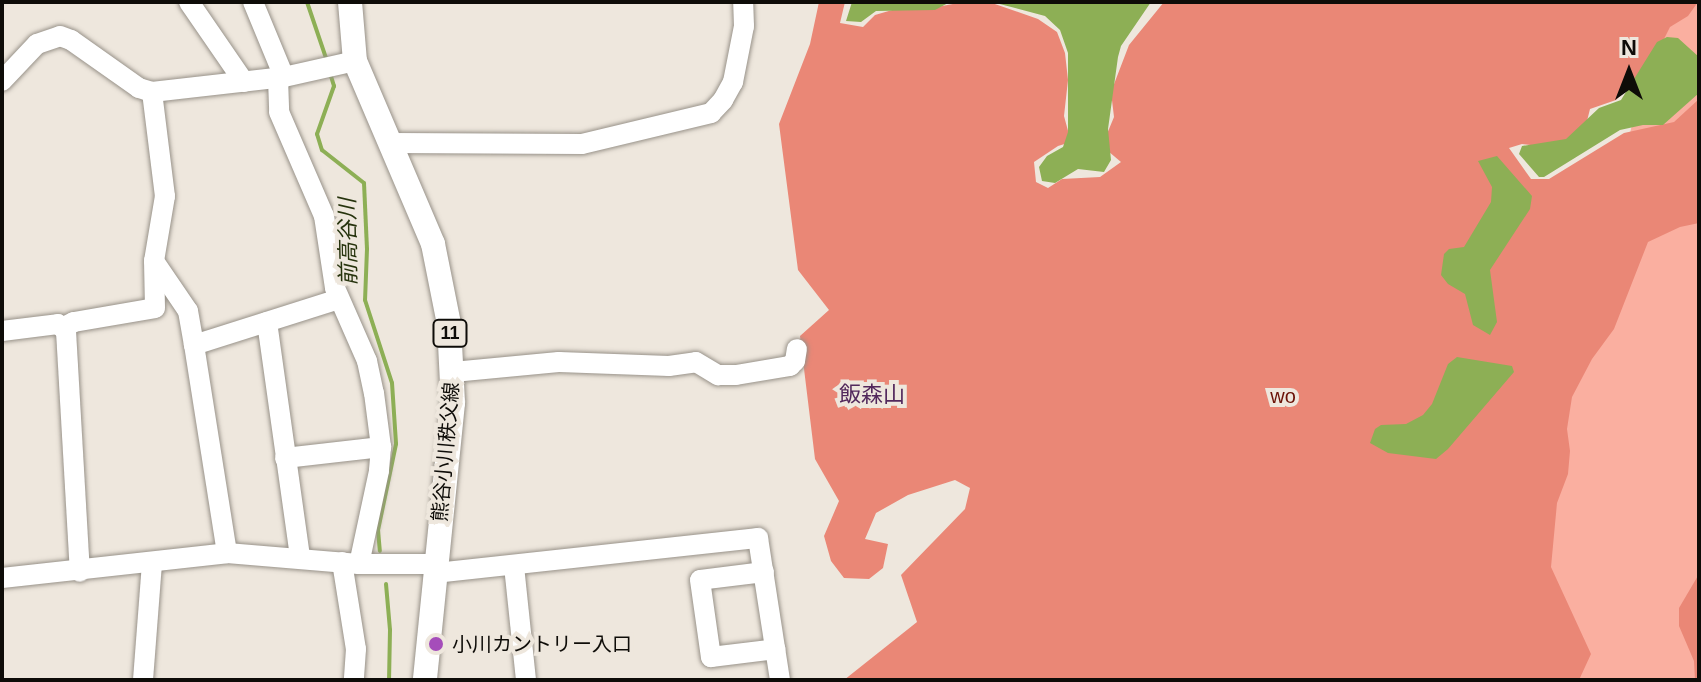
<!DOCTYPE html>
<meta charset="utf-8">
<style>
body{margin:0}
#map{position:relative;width:1701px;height:682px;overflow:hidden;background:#eee7dd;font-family:Arial,"Noto Sans JP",sans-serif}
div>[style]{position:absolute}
.green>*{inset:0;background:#faafa0}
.forest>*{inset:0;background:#ea8776}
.water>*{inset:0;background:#8daf55}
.stream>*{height:4px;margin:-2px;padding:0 2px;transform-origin:2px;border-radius:2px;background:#8daf55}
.roads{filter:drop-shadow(0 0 2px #989289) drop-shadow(0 0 2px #989289)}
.minor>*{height:20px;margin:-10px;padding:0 10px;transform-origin:10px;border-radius:10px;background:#fff}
.major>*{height:24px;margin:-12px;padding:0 12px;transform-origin:12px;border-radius:12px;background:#fff}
.dots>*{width:22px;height:22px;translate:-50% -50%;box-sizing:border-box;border:4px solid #eee7dd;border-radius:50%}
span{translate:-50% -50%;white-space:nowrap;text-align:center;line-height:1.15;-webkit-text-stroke:8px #eee7dd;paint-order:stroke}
.shield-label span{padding:2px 6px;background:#eee7dd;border:2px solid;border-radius:6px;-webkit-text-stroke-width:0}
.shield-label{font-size:18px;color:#0e0c08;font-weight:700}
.park-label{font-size:20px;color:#6b1207}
.street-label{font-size:20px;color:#0e0c08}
.poi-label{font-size:20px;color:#0e0c08}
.left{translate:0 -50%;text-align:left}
.water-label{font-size:22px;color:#26330d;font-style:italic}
.neighbourhood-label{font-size:22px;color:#52285c}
.frame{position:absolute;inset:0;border:4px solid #0e0c08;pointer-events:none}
.north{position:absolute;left:1589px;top:32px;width:80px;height:80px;-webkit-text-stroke:6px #eee7dd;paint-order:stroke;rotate:0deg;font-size:22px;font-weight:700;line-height:32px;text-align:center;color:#0e0c08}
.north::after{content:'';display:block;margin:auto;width:28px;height:36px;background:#0e0c08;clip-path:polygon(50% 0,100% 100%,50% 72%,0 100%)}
</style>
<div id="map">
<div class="green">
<div style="clip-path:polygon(1663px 2px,1699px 2px,1699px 680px,1549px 680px,1542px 566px,1563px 399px)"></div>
</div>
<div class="forest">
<div style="clip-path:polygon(819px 2px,845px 2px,840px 23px,863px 27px,875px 15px,906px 6px,927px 9px,963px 2px,989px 2px,1038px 19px,1057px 32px,1065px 53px,1068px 80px,1064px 116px,1071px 142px,1058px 146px,1034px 162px,1036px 182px,1048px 188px,1062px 179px,1100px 177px,1121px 162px,1102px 146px,1114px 117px,1111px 92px,1129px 45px,1164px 2px,1698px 2px,1688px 16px,1670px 27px,1652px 63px,1616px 100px,1590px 109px,1584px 133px,1556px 148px,1522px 144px,1509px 148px,1531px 179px,1549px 179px,1624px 133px,1674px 122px,1699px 99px,1699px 223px,1680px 227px,1648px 242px,1614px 329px,1592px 359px,1572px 397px,1567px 429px,1570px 451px,1568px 474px,1557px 503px,1551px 567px,1591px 654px,1579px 680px,844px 680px,917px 622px,901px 575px,965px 509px,970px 488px,955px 480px,908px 495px,876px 513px,865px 539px,888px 544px,883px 568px,869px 579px,844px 578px,831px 561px,824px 536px,839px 501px,815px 459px,800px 336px,829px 310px,798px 270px,779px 124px,810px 44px)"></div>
<div style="clip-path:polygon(1699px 574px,1699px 680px,1695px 680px,1694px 661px,1679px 626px,1679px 608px)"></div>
</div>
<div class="water">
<div style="clip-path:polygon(852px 2px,950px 2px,935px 10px,876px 11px,861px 22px,846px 21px)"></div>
<div style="clip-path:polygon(992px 2px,1151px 2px,1121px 46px,1118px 57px,1108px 129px,1111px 160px,1104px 172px,1078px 169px,1055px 183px,1042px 181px,1039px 167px,1047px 156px,1063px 147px,1068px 132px,1068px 53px,1060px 30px,1045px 16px)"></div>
<div style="clip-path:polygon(1667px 37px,1678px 38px,1699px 57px,1699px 93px,1663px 125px,1643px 125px,1620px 130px,1544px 177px,1539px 177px,1519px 154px,1522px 146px,1566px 139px,1599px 108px,1621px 100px,1657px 42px)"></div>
<div style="clip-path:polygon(1497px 156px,1532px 196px,1530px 209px,1490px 270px,1497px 322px,1490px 335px,1473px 325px,1465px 294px,1448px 284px,1441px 275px,1444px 254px,1449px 249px,1464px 247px,1491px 202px,1492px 187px,1478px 161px)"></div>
<div style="clip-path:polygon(1457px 357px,1512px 366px,1514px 372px,1448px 449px,1436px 459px,1388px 453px,1370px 443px,1375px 429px,1381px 425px,1406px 424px,1423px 415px,1432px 404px,1448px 364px)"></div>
</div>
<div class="stream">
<div style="left:307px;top:2px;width:62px;rotate:71.3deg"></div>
<div style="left:330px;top:73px;width:14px;rotate:73deg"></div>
<div style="left:334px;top:86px;width:51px;rotate:109.5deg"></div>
<div style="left:317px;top:134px;width:17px;rotate:73deg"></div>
<div style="left:322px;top:150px;width:53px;rotate:38.2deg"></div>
<div style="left:364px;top:183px;width:66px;rotate:87.4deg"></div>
<div style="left:367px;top:249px;width:51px;rotate:92.2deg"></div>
<div style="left:365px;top:300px;width:87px;rotate:72deg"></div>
<div style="left:392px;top:383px;width:61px;rotate:86.2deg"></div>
<div style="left:396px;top:444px;width:88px;rotate:101.8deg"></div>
<div style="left:378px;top:530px;width:21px;rotate:85deg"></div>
<div style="left:386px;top:584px;width:46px;rotate:85deg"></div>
<div style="left:390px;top:630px;width:50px;rotate:91.1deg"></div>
</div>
<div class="roads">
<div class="minor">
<div style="left:189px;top:2px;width:97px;rotate:55.5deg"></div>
<div style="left:253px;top:2px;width:81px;rotate:67.5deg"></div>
<div style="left:278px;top:78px;width:34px;rotate:88deg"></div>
<div style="left:279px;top:112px;width:113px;rotate:66.6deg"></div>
<div style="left:324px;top:216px;width:73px;rotate:81.3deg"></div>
<div style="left:335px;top:288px;width:80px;rotate:66.3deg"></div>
<div style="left:367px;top:361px;width:33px;rotate:78deg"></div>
<div style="left:374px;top:393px;width:54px;rotate:82.6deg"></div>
<div style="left:381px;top:447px;width:24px;rotate:95deg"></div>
<div style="left:379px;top:471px;width:95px;rotate:102.1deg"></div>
<div style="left:2px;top:81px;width:51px;rotate:-46.6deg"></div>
<div style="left:37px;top:44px;width:24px;rotate:-19deg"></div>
<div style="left:60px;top:36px;width:12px;rotate:20deg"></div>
<div style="left:71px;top:40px;width:83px;rotate:35.2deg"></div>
<div style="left:139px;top:88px;width:14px;rotate:17deg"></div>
<div style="left:152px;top:92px;width:133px;rotate:-6.5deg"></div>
<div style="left:284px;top:77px;width:73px;rotate:-12.7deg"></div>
<div style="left:152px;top:92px;width:105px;rotate:82.9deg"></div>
<div style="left:165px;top:196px;width:66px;rotate:99.6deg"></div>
<div style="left:154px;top:261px;width:60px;rotate:55.8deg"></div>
<div style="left:188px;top:311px;width:35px;rotate:80deg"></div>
<div style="left:392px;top:143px;width:190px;rotate:0.3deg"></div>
<div style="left:582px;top:144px;width:133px;rotate:-13.5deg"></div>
<div style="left:711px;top:113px;width:18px;rotate:-47deg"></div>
<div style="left:723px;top:100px;width:21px;rotate:-61deg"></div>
<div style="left:733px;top:82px;width:57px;rotate:-78.9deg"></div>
<div style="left:744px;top:26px;width:24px;rotate:-92deg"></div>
<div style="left:267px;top:322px;width:237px;rotate:82deg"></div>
<div style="left:64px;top:327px;width:11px;rotate:-27deg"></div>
<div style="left:74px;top:322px;width:82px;rotate:-9.8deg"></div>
<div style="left:155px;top:308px;width:47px;rotate:-91.2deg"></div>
<div style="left:2px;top:331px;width:56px;rotate:-7.1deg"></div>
<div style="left:58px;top:324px;width:11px;rotate:41deg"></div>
<div style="left:66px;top:331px;width:241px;rotate:86.7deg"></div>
<div style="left:453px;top:372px;width:106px;rotate:-5.4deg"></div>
<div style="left:559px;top:362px;width:110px;rotate:2.1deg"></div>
<div style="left:669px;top:366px;width:27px;rotate:-8deg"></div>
<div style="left:696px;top:362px;width:26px;rotate:31deg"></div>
<div style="left:718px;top:375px;width:18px"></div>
<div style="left:736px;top:375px;width:55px;rotate:-9.5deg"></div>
<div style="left:790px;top:366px;width:7px;rotate:-45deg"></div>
<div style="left:795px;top:361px;width:12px;rotate:-81deg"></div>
<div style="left:285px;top:458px;width:97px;rotate:-6.5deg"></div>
<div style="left:227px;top:553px;width:211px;rotate:-99deg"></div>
<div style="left:194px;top:345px;width:152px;rotate:-17.6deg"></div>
<div style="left:342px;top:562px;width:88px;rotate:80.9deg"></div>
<div style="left:356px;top:649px;width:31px;rotate:94deg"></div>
<div style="left:514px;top:566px;width:115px;rotate:84deg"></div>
<div style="left:764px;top:572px;width:64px;rotate:172.9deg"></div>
<div style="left:700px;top:580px;width:78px;rotate:81.9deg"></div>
<div style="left:711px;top:657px;width:65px;rotate:-7deg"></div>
<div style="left:435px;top:573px;width:325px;rotate:-6.2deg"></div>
<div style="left:758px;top:538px;width:144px;rotate:81.2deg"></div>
<div style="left:2px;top:578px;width:226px;rotate:-6.3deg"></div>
<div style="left:227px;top:553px;width:132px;rotate:4.8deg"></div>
<div style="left:359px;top:564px;width:76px"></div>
<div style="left:143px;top:680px;width:118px;rotate:-85.6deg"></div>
</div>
<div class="major">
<div style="left:350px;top:2px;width:59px;rotate:85.2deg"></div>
<div style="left:355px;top:61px;width:199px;rotate:66.9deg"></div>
<div style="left:433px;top:244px;width:82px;rotate:78.7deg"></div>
<div style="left:449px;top:324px;width:79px;rotate:87.1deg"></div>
<div style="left:453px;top:403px;width:278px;rotate:95.8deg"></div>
</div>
</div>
<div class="dots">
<div style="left:436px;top:644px;background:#a54dba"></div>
</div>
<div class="shield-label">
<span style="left:450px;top:333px">11</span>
</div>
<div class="park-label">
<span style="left:1283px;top:396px">wo</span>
</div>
<div class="street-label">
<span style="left:446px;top:452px;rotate:-85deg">熊谷小川秩父線</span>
</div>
<div class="poi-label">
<span class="left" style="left:452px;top:644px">小川カントリー入口</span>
</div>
<div class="water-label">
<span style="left:348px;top:242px;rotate:-91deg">前高谷川</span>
</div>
<div class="neighbourhood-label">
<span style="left:872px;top:395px">飯森山</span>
</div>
<div class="frame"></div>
<div class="north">N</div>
</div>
